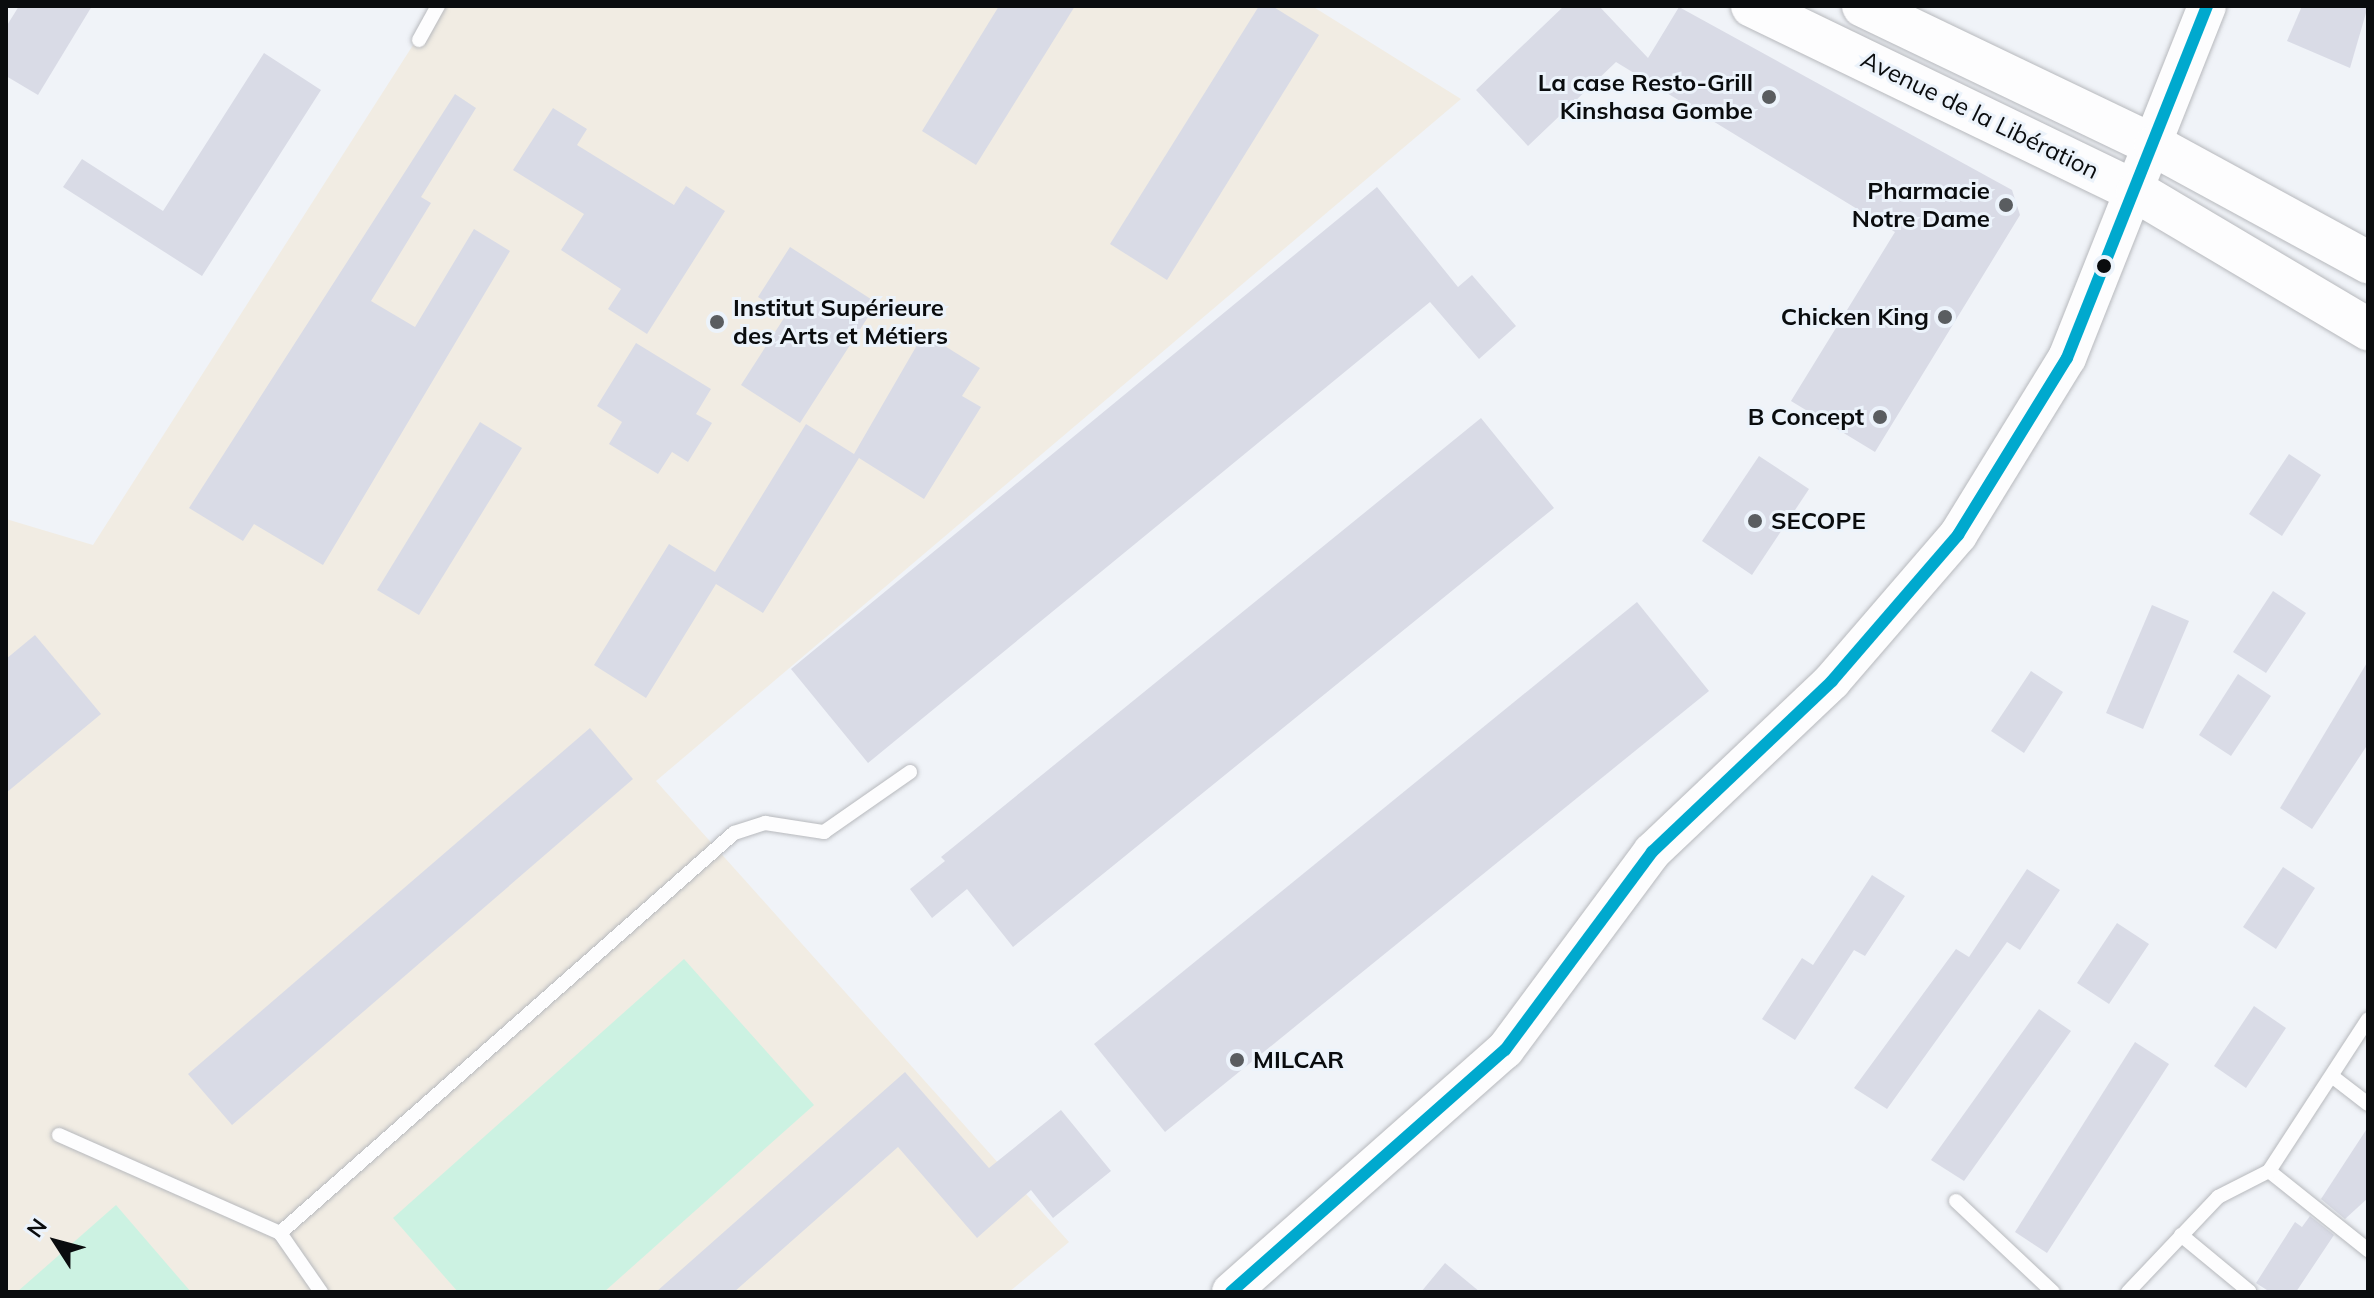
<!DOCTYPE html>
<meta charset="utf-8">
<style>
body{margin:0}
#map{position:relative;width:2374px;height:1298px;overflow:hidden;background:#f0f3f8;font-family:Mulish,sans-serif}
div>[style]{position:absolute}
.education>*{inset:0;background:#f1ece3}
.green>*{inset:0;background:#ccf2e2}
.building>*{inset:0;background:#d9dbe6}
.roads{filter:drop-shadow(0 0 2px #b7b9bd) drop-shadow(0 0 2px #b7b9bd)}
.lane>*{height:14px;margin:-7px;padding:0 7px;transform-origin:7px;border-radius:7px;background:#fdfdfe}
.secondary>*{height:38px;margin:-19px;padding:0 19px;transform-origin:19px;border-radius:19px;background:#fdfdfe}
.primary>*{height:42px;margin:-21px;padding:0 21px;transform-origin:21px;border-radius:21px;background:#fdfdfe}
.bus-1>*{height:12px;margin:-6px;padding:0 6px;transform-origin:6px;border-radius:6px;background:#00a9ce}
.dots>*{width:22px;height:22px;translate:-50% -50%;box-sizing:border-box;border:4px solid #ecf3fb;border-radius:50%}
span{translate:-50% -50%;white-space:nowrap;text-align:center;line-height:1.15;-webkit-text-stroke:6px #ecf3fb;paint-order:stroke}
.poi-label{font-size:24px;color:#0a0c0e;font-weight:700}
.right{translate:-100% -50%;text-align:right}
.left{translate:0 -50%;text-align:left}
.street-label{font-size:24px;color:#0a0c0e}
.frame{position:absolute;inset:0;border:8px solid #0a0c0e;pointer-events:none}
.north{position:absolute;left:16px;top:1202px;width:80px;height:80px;-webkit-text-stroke:6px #ecf3fb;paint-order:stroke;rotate:306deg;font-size:22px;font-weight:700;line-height:32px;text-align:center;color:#0a0c0e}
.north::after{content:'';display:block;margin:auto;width:28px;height:36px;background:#0a0c0e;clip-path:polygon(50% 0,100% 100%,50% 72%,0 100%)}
</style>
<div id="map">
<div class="education">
<div style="clip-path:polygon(438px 6px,1312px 6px,1461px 99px,656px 781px,1069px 1242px,1009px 1292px,6px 1292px,6px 519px,93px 545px)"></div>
</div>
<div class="green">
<div style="clip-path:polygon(684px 959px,814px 1105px,604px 1292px,458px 1292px,393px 1218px)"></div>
<div style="clip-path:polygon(116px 1205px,191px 1292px,17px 1292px)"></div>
</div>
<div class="building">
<div style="clip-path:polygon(19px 6px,92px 6px,38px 95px,6px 76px,6px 27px)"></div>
<div style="clip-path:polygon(999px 6px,1075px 6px,976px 165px,922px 131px)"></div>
<div style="clip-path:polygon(1259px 6px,1272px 6px,1319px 35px,1167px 280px,1110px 244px)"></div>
<div style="clip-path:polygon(1564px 6px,1599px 6px,1648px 58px,1679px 7px,2012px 190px,2020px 215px,1875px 452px,1791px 401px,1895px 232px,1616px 62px,1528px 146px,1476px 90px)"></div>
<div style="clip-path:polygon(2302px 6px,2368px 6px,2350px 68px,2287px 41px)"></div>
<div style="clip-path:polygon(264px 53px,321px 90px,202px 276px,63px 187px,82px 159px,163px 211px)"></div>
<div style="clip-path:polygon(455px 94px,476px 108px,421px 197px,431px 203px,371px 301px,415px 327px,474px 229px,510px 251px,323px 565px,254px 524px,243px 541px,189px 508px)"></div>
<div style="clip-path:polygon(553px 108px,587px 129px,577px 145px,674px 205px,686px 186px,725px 211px,647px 334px,608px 309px,621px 289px,561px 250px,584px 214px,513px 170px)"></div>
<div style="clip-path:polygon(1377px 187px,1458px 287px,1472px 275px,1516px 326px,1479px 359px,1430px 302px,868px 763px,791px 669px)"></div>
<div style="clip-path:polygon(790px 247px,877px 303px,800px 423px,741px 385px,786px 315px,758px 297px)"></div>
<div style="clip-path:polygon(924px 333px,980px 368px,962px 396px,981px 407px,924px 499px,859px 458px,763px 613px,716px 584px,646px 698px,594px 665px,669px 544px,715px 572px,806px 424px,854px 454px)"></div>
<div style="clip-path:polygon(636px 343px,711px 389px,696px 414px,712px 423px,688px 462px,672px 452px,658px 474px,609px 444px,622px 422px,597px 406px)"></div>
<div style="clip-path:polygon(1481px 418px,1554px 508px,1013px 947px,967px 889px,932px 918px,910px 889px,945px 861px,941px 857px)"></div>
<div style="clip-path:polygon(480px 422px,522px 448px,419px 615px,377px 590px)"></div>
<div style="clip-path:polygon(2289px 454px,2321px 475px,2282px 536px,2249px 514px)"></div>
<div style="clip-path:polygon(1759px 456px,1809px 489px,1752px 575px,1702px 541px)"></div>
<div style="clip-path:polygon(2273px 591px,2306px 613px,2266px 673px,2233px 652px)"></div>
<div style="clip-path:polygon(1637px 602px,1709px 691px,1165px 1132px,1094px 1044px)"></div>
<div style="clip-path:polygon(2152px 605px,2189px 621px,2143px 729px,2106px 713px)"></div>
<div style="clip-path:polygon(35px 635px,101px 714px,6px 793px,6px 659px)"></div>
<div style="clip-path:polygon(2368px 661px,2368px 744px,2312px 829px,2280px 808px)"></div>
<div style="clip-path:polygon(2031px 671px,2063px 692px,2024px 753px,1991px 731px)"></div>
<div style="clip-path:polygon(2238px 674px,2271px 696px,2231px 756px,2199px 735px)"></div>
<div style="clip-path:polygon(590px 728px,633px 779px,232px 1125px,188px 1074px)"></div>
<div style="clip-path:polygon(2283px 867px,2315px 888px,2276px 949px,2243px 927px)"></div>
<div style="clip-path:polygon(2027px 869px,2060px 890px,2020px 950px,2007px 942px,1887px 1109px,1854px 1088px,1956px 949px,1969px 957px)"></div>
<div style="clip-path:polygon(1872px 875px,1905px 896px,1865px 956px,1854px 950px,1795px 1040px,1762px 1019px,1802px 958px,1813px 965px)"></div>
<div style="clip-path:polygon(2117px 923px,2149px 944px,2109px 1004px,2077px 983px)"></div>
<div style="clip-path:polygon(2254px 1006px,2286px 1028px,2246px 1088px,2214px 1066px)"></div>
<div style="clip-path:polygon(2039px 1009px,2071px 1031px,1964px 1181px,1931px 1160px)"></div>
<div style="clip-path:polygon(2135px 1042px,2169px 1064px,2047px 1253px,2015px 1232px)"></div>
<div style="clip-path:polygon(905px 1072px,989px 1168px,1061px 1110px,1111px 1171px,1053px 1218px,1031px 1190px,977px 1238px,898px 1147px,734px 1292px,656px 1292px)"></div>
<div style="clip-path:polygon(2368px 1127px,2368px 1198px,2345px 1219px,2321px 1199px)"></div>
<div style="clip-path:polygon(2310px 1216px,2334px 1235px,2296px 1292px,2270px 1292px,2256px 1283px,2295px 1222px,2302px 1227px)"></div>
<div style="clip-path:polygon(1445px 1263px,1480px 1292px,1421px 1292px)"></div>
</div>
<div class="roads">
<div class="lane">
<div style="left:419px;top:40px;width:39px;rotate:-61deg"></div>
<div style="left:2333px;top:1077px;width:44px;rotate:37.6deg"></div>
<div style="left:59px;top:1135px;width:242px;rotate:23.9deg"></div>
<div style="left:280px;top:1233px;width:72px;rotate:55.2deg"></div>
<div style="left:2269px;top:1171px;width:127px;rotate:38.6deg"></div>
<div style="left:1956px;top:1201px;width:133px;rotate:43.2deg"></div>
<div style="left:280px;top:1233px;width:605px;rotate:-41.38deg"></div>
<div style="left:734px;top:833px;width:33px;rotate:-18deg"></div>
<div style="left:765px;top:823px;width:60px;rotate:8.7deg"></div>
<div style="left:824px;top:832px;width:105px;rotate:-34.9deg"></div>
<div style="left:2181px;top:1235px;width:89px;rotate:39.6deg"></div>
<div style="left:2128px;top:1292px;width:131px;rotate:-46.5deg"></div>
<div style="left:2218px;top:1197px;width:57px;rotate:-27deg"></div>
<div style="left:2269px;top:1171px;width:181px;rotate:-56.9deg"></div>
</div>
<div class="secondary">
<div style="left:1231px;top:1292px;width:366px;rotate:-41.5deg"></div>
<div style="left:1505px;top:1050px;width:247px;rotate:-53.4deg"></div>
<div style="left:1652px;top:852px;width:248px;rotate:-43.5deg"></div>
<div style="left:1832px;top:681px;width:193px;rotate:-49.2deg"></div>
<div style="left:1958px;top:535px;width:208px;rotate:-58.4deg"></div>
<div style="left:2067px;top:358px;width:379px;rotate:-68.3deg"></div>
</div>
<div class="primary">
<div style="left:1752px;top:6px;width:428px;rotate:25.8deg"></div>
<div style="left:2137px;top:192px;width:269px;rotate:30.7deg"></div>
<div style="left:1863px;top:6px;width:324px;rotate:25.6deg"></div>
<div style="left:2155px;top:146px;width:243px;rotate:28.6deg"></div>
</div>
</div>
<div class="bus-1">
<div style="left:1231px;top:1292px;width:366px;rotate:-41.5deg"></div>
<div style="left:1505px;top:1050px;width:247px;rotate:-53.4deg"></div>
<div style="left:1652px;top:852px;width:248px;rotate:-43.5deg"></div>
<div style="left:1832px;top:681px;width:193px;rotate:-49.2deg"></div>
<div style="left:1958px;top:535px;width:208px;rotate:-58.4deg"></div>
<div style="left:2067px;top:358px;width:379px;rotate:-68.3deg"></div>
</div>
<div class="dots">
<div style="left:1769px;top:97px;background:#5a5d60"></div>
<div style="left:2006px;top:205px;background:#5a5d60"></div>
<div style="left:2104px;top:266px;background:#0a0c0e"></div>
<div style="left:1945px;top:317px;background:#5a5d60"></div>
<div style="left:717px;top:322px;background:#5a5d60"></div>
<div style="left:1880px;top:417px;background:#5a5d60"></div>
<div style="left:1755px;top:521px;background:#5a5d60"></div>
<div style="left:1237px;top:1060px;background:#5a5d60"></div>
</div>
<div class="poi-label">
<span class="right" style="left:1753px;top:97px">La case Resto-Grill<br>Kinshasa Gombe</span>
<span class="right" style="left:1990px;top:205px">Pharmacie<br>Notre Dame</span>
<span class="left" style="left:733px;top:322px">Institut Supérieure<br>des Arts et Métiers</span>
<span class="right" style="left:1929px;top:317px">Chicken King</span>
<span class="right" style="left:1864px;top:417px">B Concept</span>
<span class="left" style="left:1771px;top:521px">SECOPE</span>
<span class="left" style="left:1253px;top:1060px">MILCAR</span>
</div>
<div class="street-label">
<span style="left:1980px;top:115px;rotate:26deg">Avenue de la Libération</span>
</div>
<div class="frame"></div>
<div class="north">N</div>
</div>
